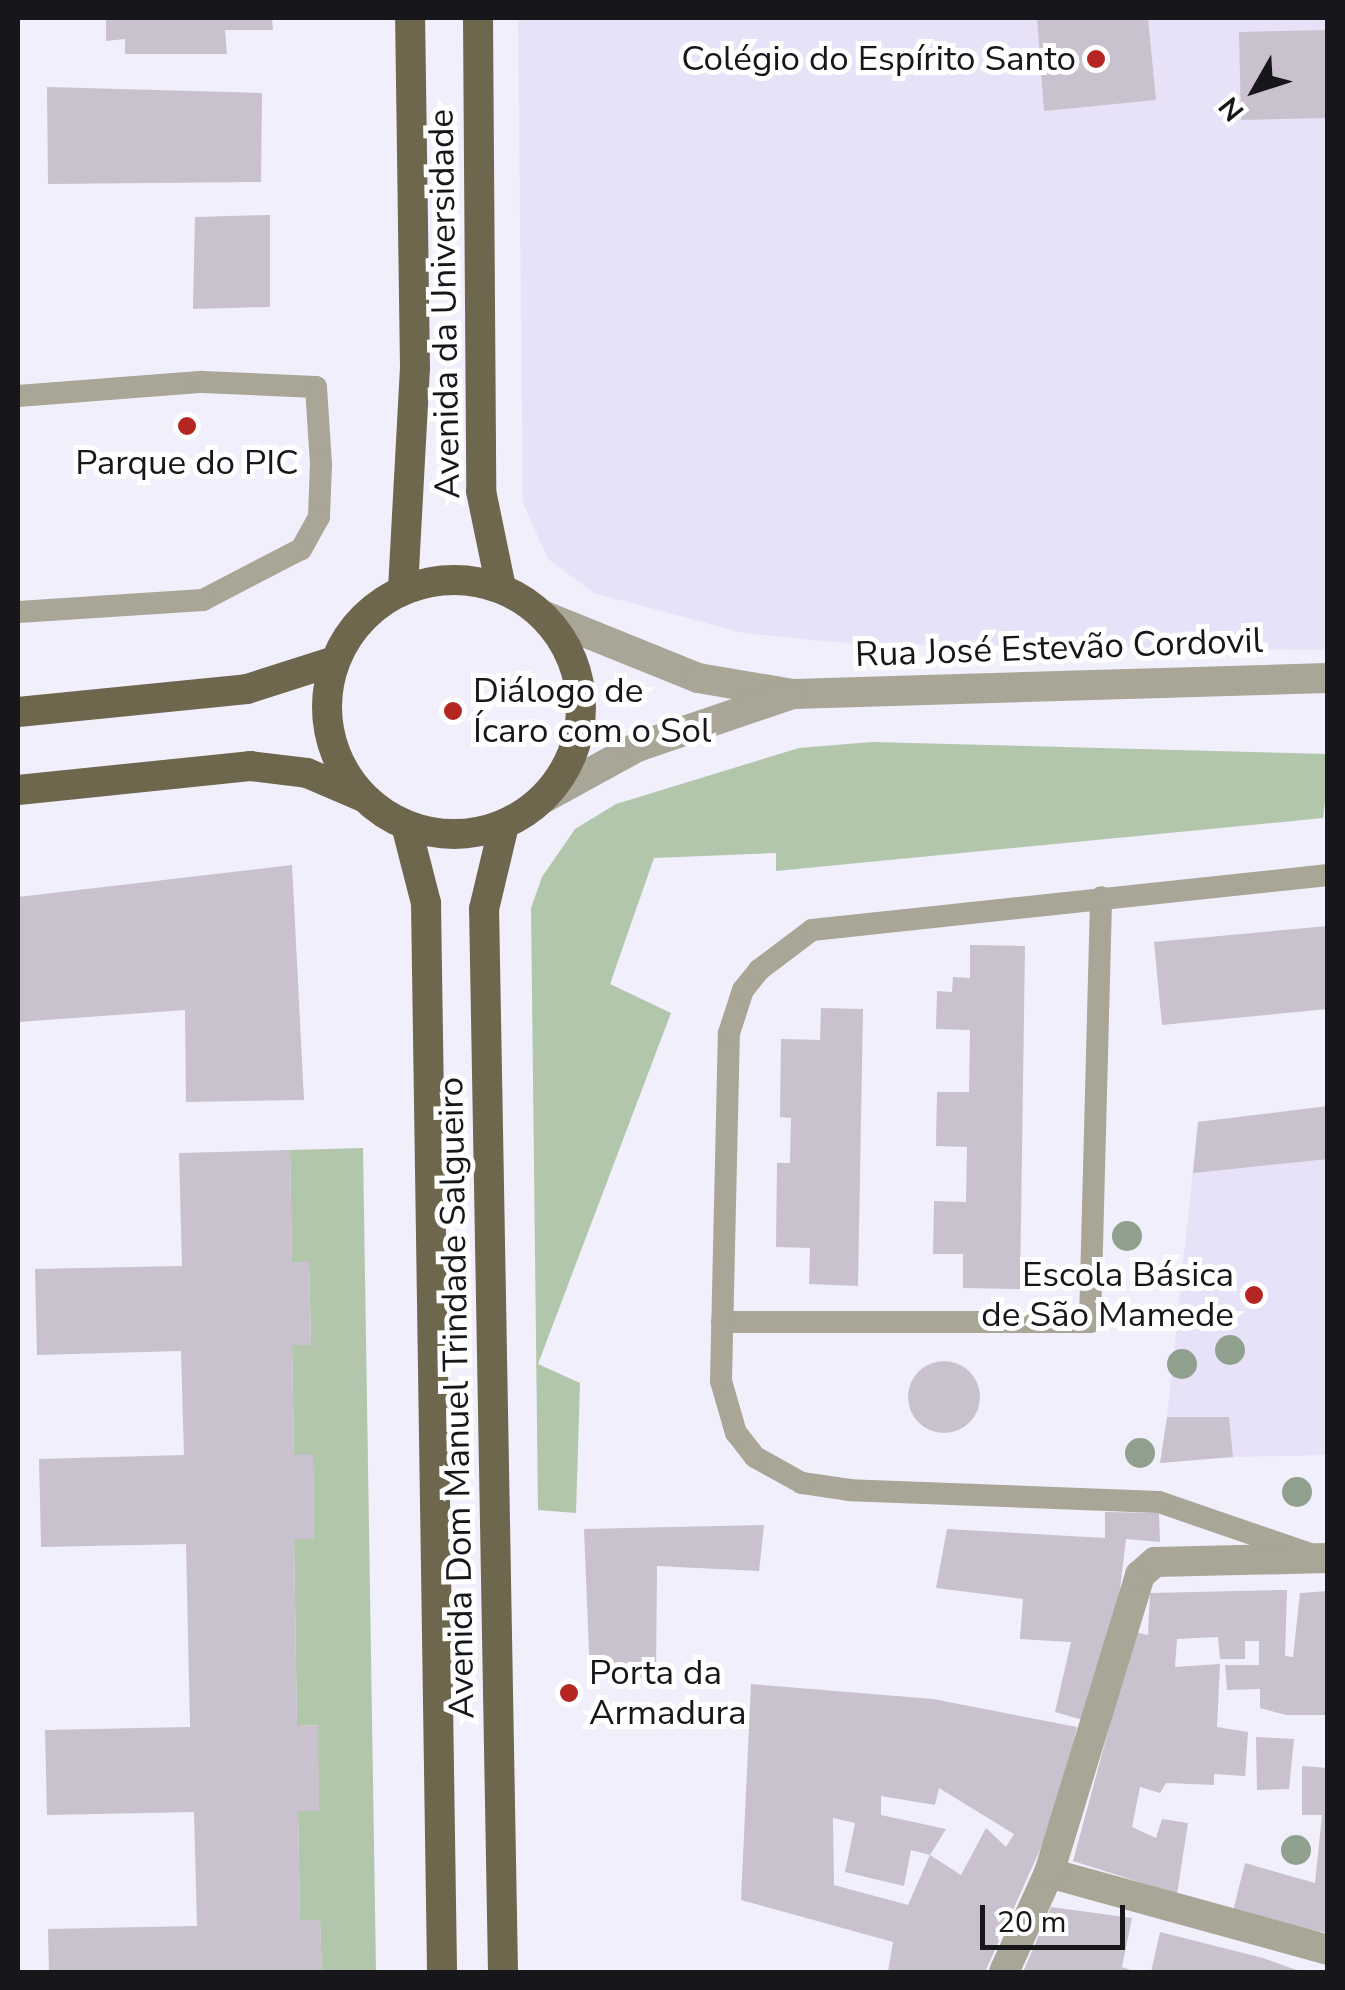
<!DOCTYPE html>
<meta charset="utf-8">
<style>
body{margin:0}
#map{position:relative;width:1345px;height:1990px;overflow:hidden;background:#f1effc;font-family:"Nunito Sans",sans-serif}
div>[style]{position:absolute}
.built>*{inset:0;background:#e7e2f7}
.green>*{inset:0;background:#b2c6ab}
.building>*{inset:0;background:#c9c1cd}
.round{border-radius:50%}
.service>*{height:22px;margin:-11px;padding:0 11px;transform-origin:11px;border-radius:11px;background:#a9a597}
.minor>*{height:30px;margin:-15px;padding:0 15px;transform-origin:15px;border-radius:15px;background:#a9a597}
.primary>*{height:30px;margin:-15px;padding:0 15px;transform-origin:15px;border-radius:15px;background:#6e664d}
.primary>.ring{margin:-15px;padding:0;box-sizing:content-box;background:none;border:30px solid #6e664d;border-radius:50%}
.trees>*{width:30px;height:30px;margin:-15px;border-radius:50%;background:#90a08f}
.dots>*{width:28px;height:28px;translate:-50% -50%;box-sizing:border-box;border:5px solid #fff;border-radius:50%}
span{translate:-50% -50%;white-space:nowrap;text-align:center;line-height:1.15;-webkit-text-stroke:10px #fff;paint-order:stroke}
.poi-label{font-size:35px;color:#17161b}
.right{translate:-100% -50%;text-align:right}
.left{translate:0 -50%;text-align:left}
.street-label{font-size:35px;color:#17161b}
.frame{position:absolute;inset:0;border:20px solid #17161b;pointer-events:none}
.north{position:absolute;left:1205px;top:40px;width:100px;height:100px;-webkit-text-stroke:8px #fff;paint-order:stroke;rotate:231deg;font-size:28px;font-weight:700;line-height:40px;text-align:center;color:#17161b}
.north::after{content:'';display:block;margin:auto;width:35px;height:45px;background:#17161b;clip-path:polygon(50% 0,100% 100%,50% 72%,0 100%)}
.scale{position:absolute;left:980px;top:1905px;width:145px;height:45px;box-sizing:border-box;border:5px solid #17161b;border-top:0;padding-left:12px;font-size:30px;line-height:35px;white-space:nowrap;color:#17161b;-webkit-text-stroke:8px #fff;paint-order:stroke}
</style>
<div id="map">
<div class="built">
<div style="clip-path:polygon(518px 18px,1327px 18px,1327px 650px,855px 644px,744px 633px,594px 593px,548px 559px,523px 503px)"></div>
<div style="clip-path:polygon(1327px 1106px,1327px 1455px,1233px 1457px,1229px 1417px,1167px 1417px,1198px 1122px)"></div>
</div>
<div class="green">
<div style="clip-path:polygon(872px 742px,1327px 754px,1327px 785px,1323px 818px,776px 871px,776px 853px,654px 858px,610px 984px,671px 1013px,538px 1364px,580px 1383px,576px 1513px,538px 1510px,531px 908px,542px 877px,575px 829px,616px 804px,799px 748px)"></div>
<div style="clip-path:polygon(363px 1148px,376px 1972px,322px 1972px,320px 1921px,300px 1920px,298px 1811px,317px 1725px,297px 1726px,294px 1539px,314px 1538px,313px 1455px,294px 1455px,292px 1345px,311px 1344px,309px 1263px,292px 1262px,290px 1150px)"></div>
</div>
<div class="building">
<div style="clip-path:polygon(106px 18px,272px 18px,273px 30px,225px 30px,227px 54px,125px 54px,125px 39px,106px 41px)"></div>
<div style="clip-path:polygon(1037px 18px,1148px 18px,1156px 100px,1044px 111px)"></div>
<div style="clip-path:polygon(1328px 30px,1328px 118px,1241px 120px,1239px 32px)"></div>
<div style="clip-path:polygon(47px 87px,262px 93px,261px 182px,48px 184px)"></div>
<div style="clip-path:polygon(270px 215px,270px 307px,193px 309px,195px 217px)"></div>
<div style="clip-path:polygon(292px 865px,304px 1100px,186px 1102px,185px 1010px,18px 1022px,18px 897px)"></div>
<div style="clip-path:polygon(1328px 926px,1328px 1009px,1162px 1025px,1154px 942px)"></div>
<div style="clip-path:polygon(970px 945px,1025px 946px,1020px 1289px,963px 1288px,963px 1254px,933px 1254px,934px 1201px,966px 1202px,967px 1147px,936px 1146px,937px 1092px,969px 1092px,970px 1030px,936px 1029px,937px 991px,952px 992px,953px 977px,970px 978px)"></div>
<div style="clip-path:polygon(821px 1008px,863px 1009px,858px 1286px,809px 1284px,810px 1248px,776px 1247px,777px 1163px,790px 1163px,791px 1118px,780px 1117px,781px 1039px,820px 1040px)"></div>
<div style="clip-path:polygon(1328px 1106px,1328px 1159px,1193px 1173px,1198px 1122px)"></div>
<div style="clip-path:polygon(290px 1150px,292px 1262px,309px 1262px,311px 1345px,292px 1345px,294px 1455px,313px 1454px,314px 1539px,294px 1539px,297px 1726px,318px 1725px,319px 1811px,298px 1811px,300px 1920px,320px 1920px,322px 1972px,49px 1972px,48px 1929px,197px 1926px,194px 1812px,47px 1815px,45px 1730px,190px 1727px,186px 1544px,41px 1547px,39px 1459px,184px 1455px,181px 1351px,37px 1355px,35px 1269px,182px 1266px,179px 1153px)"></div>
<div class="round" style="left:908px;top:1361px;width:72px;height:72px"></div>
<div style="clip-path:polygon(1167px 1417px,1229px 1417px,1233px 1457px,1160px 1463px)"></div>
<div style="clip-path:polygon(1105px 1512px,1159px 1513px,1160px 1542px,1126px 1539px,1115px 1631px,1087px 1721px,1055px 1712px,1071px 1642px,1020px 1639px,1023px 1599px,936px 1588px,947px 1529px,1105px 1538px)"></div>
<div style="clip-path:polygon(764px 1525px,759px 1571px,657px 1566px,656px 1679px,590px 1675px,584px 1529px)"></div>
<div style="clip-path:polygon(1287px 1590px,1285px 1656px,1293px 1657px,1300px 1593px,1328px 1591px,1328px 1715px,1286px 1715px,1260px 1708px,1260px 1689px,1227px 1690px,1225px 1665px,1259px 1665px,1259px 1641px,1245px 1641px,1245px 1659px,1220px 1659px,1218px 1637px,1177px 1639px,1175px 1667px,1220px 1664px,1217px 1727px,1248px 1732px,1245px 1776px,1214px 1774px,1214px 1785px,1166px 1783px,1160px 1793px,1140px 1787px,1132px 1827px,1156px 1838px,1162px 1819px,1188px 1823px,1177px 1894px,1073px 1861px,1135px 1632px,1148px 1635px,1150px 1593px)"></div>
<div style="clip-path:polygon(evenodd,751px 1684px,933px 1699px,1077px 1727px,1057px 1812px,985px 1972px,888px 1972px,893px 1942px,741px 1900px,751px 1684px,939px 1788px,1014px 1834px,1006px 1847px,986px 1828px,961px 1875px,930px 1855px,908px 1905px,834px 1885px,833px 1818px,855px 1823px,845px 1872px,904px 1886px,911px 1850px,930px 1855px,946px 1829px,881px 1815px,881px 1796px,935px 1805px,939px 1788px)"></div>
<div style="clip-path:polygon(1256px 1737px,1294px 1739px,1289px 1789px,1257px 1790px)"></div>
<div style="clip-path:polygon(1302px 1766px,1328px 1768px,1328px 1933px,1232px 1915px,1245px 1863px,1315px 1883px,1322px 1815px,1302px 1815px)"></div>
<div style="clip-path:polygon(1051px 1907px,1132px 1918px,1122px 1967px,1136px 1972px,1023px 1972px)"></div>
<div style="clip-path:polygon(1160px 1932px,1263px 1958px,1302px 1972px,1151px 1972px)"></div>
</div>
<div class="service">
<div style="left:18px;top:396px;width:185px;rotate:-4.4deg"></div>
<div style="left:202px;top:382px;width:114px;rotate:2.5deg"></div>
<div style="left:316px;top:387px;width:77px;rotate:86.3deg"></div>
<div style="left:321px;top:464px;width:53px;rotate:92.2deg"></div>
<div style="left:319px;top:517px;width:37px;rotate:119deg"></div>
<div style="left:301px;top:549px;width:110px;rotate:152.5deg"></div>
<div style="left:203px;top:600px;width:185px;rotate:176.3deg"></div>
<div style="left:722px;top:1322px;width:368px"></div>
<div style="left:1090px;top:1322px;width:425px;rotate:-88.5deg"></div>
<div style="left:1310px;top:1554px;width:160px;rotate:-161deg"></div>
<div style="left:1159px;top:1502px;width:309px;rotate:-177.8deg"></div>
<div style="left:850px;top:1490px;width:49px;rotate:-171.7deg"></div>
<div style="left:802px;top:1483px;width:54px;rotate:-151deg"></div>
<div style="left:755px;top:1457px;width:31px;rotate:-128deg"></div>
<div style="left:736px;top:1433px;width:54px;rotate:-106.1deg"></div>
<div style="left:721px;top:1381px;width:348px;rotate:-88.7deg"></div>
<div style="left:729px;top:1033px;width:45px;rotate:-72deg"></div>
<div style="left:743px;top:990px;width:26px;rotate:-51deg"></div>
<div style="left:759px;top:970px;width:66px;rotate:-37deg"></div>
<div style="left:812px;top:930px;width:519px;rotate:-6.08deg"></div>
</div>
<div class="minor">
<div style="left:542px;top:615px;width:168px;rotate:22deg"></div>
<div style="left:698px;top:678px;width:96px;rotate:9.6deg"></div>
<div style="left:793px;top:694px;width:535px;rotate:-1.71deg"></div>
<div style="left:544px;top:798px;width:106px;rotate:-28.7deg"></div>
<div style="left:637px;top:747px;width:162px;rotate:-18.8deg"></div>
<div style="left:1049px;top:1873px;width:289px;rotate:15.4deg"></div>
<div style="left:1004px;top:1972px;width:109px;rotate:-65.6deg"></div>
<div style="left:1049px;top:1873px;width:312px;rotate:-73deg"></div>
<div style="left:1140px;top:1575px;width:20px;rotate:-41deg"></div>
<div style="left:1155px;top:1562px;width:173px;rotate:-1.3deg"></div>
</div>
<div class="primary">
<div style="left:478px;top:18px;width:473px;rotate:89.6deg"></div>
<div style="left:481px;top:491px;width:99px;rotate:78.3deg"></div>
<div class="ring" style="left:327px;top:580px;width:224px;height:224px"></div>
<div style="left:403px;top:589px;width:221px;rotate:-86.9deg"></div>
<div style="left:415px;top:368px;width:350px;rotate:-90.8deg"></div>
<div style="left:18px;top:712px;width:230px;rotate:-5.7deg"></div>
<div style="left:247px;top:689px;width:92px;rotate:-17.7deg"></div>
<div style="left:18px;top:790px;width:233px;rotate:-5.9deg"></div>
<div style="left:250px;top:766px;width:57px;rotate:7deg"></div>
<div style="left:307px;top:773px;width:61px;rotate:23.2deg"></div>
<div style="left:406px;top:825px;width:81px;rotate:75.6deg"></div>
<div style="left:426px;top:903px;width:1069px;rotate:89.14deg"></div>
<div style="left:503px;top:1972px;width:1063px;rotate:-91.02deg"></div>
<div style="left:484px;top:909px;width:86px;rotate:-76.6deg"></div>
</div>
<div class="trees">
<div style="left:1127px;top:1236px"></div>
<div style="left:1230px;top:1350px"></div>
<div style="left:1182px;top:1364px"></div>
<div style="left:1140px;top:1453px"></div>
<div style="left:1297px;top:1492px"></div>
<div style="left:1296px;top:1850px"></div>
</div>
<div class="dots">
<div style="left:1096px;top:59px;background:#b52522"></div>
<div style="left:187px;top:426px;background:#b52522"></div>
<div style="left:453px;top:711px;background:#b52522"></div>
<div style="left:1254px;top:1295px;background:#b52522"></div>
<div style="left:569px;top:1693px;background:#b52522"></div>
</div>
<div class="poi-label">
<span class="right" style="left:1076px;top:59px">Colégio do Espírito Santo</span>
<span style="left:187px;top:463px">Parque do PIC</span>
<span class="left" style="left:473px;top:711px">Diálogo de<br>Ícaro com o Sol</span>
<span class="right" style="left:1234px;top:1295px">Escola Básica<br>de São Mamede</span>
<span class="left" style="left:589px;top:1693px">Porta da<br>Armadura</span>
</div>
<div class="street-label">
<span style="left:445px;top:304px;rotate:-91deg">Avenida da Universidade</span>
<span style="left:1059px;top:648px;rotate:-2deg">Rua José Estevão Cordovil</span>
<span style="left:457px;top:1398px;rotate:-91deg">Avenida Dom Manuel Trindade Salgueiro</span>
</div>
<div class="frame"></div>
<div class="north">N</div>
<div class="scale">20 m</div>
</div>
